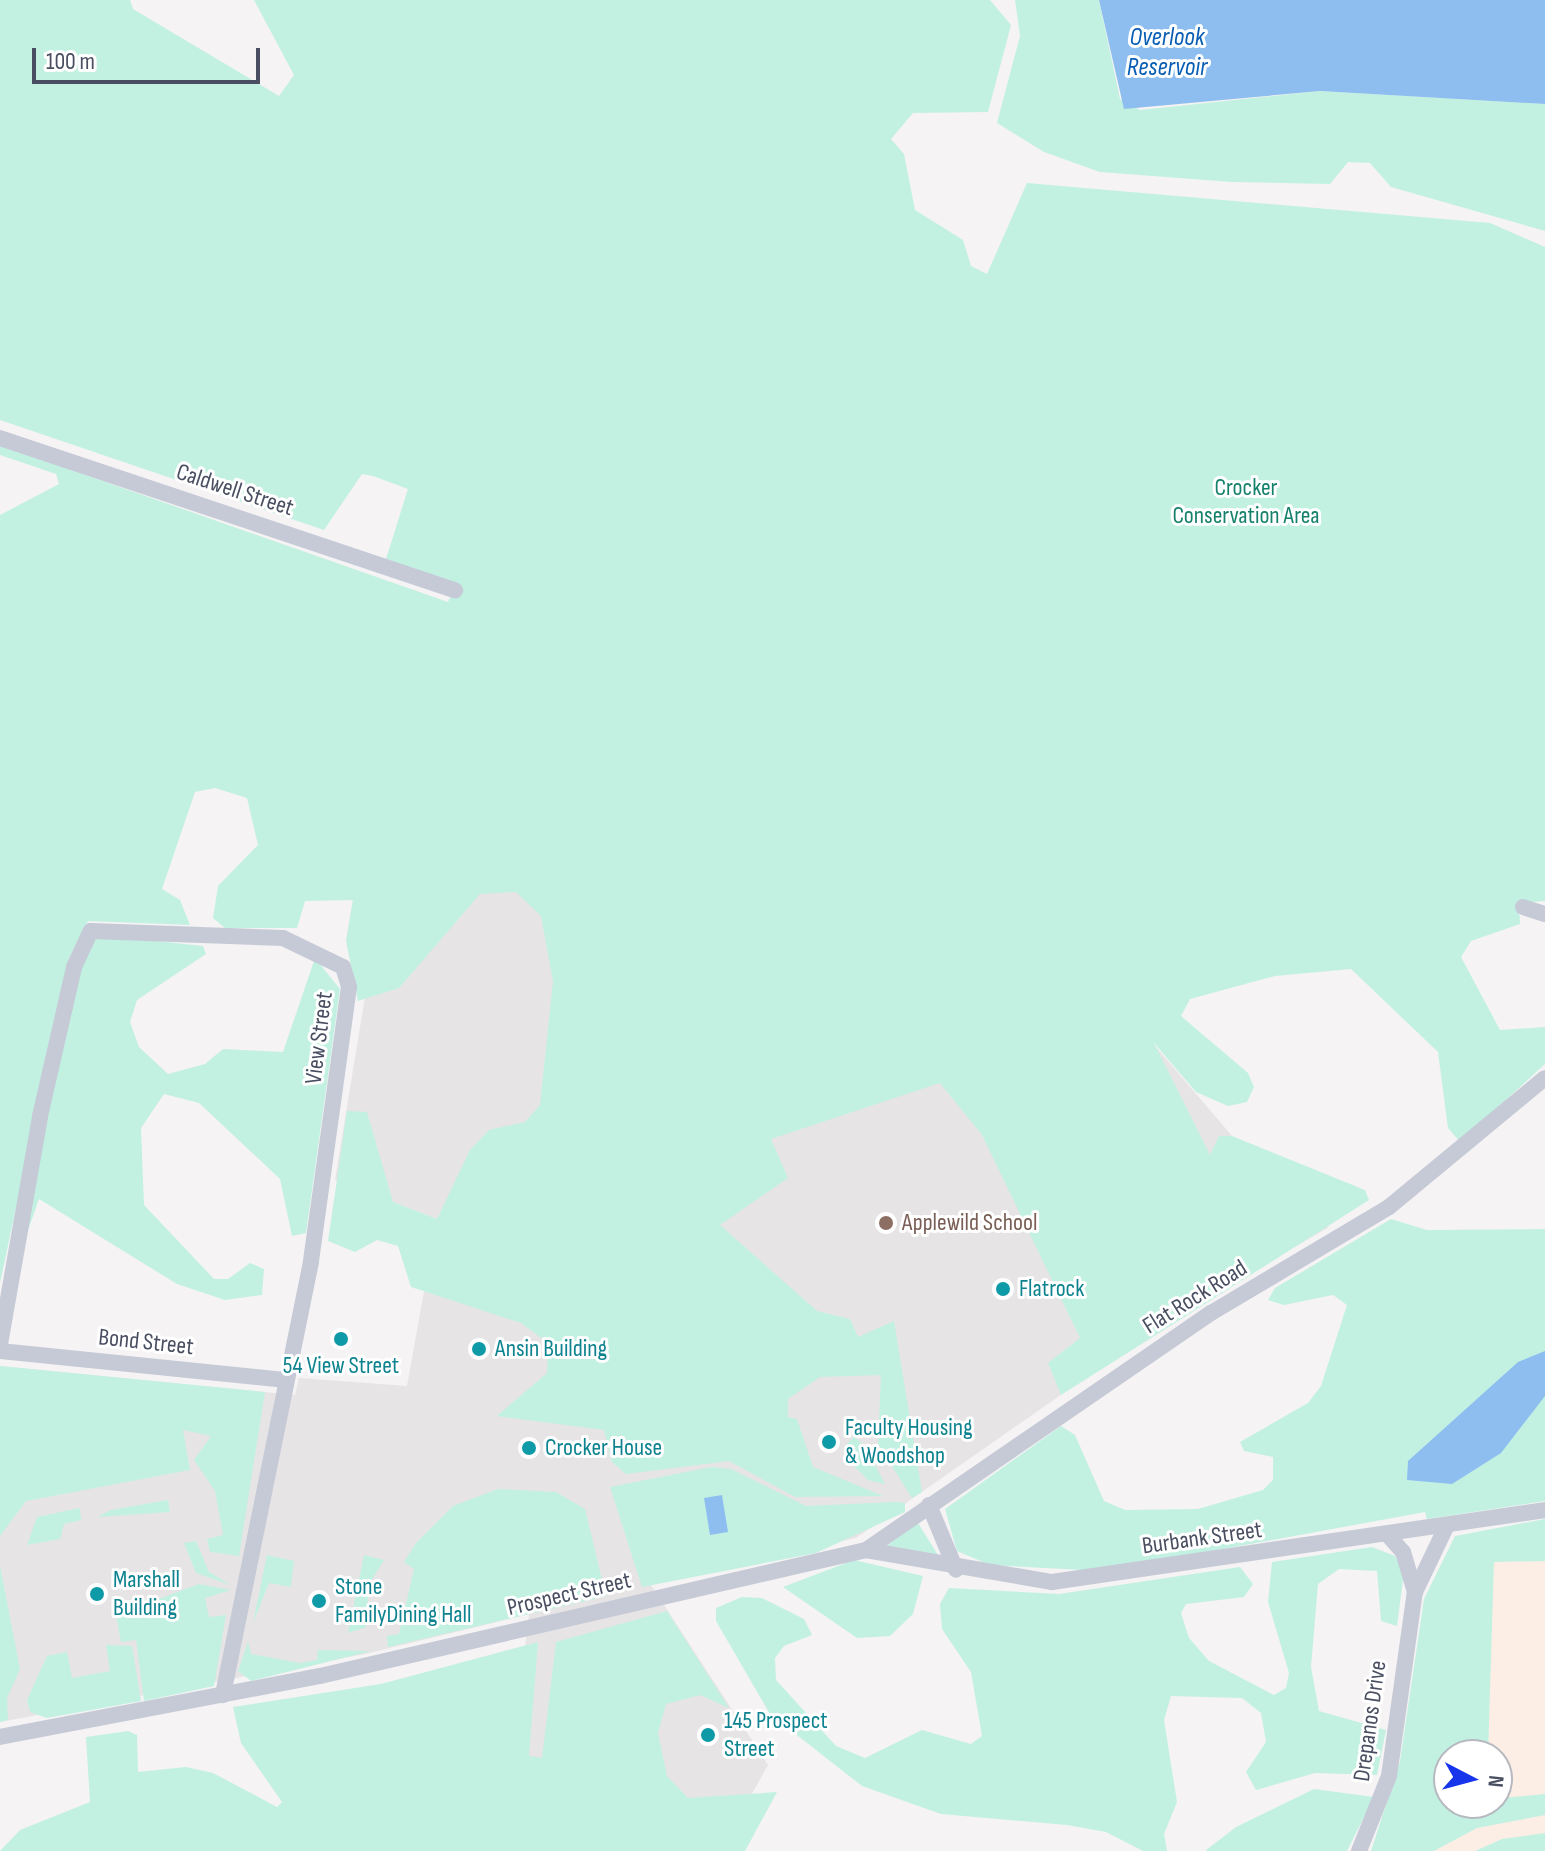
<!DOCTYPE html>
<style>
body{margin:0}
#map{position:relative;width:1545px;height:1851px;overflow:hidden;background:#f5f3f3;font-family:"Sofia Sans Condensed",sans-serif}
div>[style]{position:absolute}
.education>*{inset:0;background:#e6e4e5}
.medical>*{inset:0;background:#fceee5}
.green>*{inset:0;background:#c2f1e2}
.water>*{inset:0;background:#8ebeef}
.street>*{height:16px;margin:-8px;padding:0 8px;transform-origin:8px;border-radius:8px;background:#c6cad7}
.dots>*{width:22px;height:22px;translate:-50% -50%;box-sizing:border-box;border:4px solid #fff;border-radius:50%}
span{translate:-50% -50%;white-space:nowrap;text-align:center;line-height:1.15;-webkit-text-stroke:6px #fff;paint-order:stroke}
.park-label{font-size:24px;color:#16816b}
.street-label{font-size:24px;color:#494f61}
.education-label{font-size:24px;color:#785e54}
.left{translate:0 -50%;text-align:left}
.culture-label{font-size:24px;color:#0d838f}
.water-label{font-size:26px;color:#095eb4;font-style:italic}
.north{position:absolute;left:1433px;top:1739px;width:80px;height:80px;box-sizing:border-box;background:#fff;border:2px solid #b6b9c0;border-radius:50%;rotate:96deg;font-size:22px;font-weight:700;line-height:32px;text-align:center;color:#494f61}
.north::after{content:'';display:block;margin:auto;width:28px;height:36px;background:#1735ea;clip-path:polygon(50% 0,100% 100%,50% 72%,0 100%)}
.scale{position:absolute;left:32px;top:48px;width:228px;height:36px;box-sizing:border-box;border:4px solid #494f61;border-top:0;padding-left:10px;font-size:24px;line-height:28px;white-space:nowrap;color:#494f61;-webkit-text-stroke:6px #fff;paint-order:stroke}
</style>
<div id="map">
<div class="education">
<div style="clip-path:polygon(365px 829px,1115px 999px,1232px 1136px,1262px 1199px,1329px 1227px,1165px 1322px,856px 1538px,651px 1585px,768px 1765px,720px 1851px,501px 1851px,529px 1614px,365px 1654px,0 1722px,0 1366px,295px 1395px,299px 1378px,407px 1386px,437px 1219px,335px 1180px,374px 942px,346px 941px)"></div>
</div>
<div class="medical">
<div style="clip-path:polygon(evenodd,1545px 1527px,1545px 1851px,1376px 1851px,1459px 1540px,1545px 1527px,1449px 1755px,1497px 1755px,1497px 1803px,1449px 1803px,1449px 1755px)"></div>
</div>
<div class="green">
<div style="clip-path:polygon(0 0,130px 0,133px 9px,279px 96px,294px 75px,254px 0,990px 0,1011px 25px,988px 112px,913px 113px,891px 139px,904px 154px,915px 210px,963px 240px,971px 266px,987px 274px,1027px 183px,1490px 223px,1545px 247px,1545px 901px,1519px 903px,1520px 924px,1471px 941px,1461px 957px,1500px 1030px,1545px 1027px,1545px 1064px,1460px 1142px,1448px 1128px,1438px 1052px,1351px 969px,1275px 976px,1190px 999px,1181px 1016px,1248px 1073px,1254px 1087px,1247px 1102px,1228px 1106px,1196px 1092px,1154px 1043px,1210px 1155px,1219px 1136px,1232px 1136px,1365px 1190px,1369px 1200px,1061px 1395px,1048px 1363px,1080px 1338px,982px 1135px,940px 1083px,771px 1139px,788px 1178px,720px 1225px,817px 1311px,850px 1319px,858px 1337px,894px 1321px,922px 1492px,912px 1498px,878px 1444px,881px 1375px,820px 1377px,788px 1399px,788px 1417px,797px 1419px,813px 1467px,883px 1496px,795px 1497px,729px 1461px,626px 1474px,612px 1462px,604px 1430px,497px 1416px,547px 1373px,548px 1343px,521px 1323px,411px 1287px,398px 1246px,377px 1240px,355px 1252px,328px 1241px,347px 1111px,367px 1112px,393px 1202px,437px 1219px,470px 1150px,489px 1130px,525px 1122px,540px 1105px,553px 981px,541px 916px,516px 892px,480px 894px,399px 988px,358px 1001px,346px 941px,353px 900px,305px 901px,297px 928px,225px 928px,213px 918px,218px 886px,258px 845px,247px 798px,215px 788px,195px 792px,162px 889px,180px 900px,190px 925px,88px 921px,69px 958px,0 1283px,0 515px,59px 484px,56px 474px,0 455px,0 445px,448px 602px,456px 585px,386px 559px,408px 489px,373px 476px,362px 474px,324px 530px,0 420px)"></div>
<div style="clip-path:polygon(1015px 0,1099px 0,1120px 99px,1140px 110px,1320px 91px,1545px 104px,1545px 231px,1391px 187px,1370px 163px,1348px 162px,1330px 184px,1232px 182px,1100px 172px,1044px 152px,997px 123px,1020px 36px)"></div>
<div style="clip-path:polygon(109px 936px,203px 946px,206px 954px,137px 1000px,130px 1022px,139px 1047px,168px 1074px,205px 1064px,223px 1049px,283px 1052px,315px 958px,340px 989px,306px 1233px,292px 1236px,280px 1179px,199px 1103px,164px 1094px,141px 1128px,144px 1205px,214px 1279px,228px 1279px,250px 1263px,264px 1269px,262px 1295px,225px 1300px,177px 1284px,39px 1199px,25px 1239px,21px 1231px,79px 967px,93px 940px)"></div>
<div style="clip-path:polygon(1391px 1219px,1427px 1230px,1545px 1229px,1545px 1501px,1427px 1519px,1425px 1512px,1103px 1571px,990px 1565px,957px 1551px,945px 1509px,1061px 1426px,1075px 1435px,1104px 1501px,1125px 1510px,1198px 1509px,1263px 1490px,1273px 1480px,1273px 1457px,1244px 1451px,1240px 1442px,1308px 1403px,1321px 1386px,1347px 1305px,1333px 1295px,1284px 1305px,1268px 1300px,1275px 1288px)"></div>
<div style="clip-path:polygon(0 1366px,265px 1392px,239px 1556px,210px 1552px,207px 1539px,223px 1535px,215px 1491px,194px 1460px,211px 1436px,183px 1430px,190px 1470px,26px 1501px,0 1536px)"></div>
<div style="clip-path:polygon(854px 1437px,865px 1446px,885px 1484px,868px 1480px,850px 1462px,846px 1445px)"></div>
<div style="clip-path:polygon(711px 1467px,731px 1469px,806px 1506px,895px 1502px,905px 1503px,905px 1512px,816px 1553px,642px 1587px,610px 1487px)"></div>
<div style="clip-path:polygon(498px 1489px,556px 1492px,585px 1509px,606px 1596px,388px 1647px,387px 1636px,399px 1634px,414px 1569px,404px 1562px,416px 1543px,453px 1506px)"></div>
<div style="clip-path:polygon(168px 1500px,170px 1512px,97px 1517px,111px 1510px)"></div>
<div style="clip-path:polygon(80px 1508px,81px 1520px,64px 1524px,60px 1539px,27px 1545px,37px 1517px)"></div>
<div style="clip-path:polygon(1545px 1519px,1545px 1561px,1494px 1562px,1488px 1755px,1449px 1755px,1449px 1803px,1545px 1794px,1545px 1815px,1477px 1828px,1434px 1851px,1371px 1851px,1400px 1761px,1424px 1599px,1455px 1536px)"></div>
<div style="clip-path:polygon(918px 1523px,938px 1555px,887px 1546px,889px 1544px)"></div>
<div style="clip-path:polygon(196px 1541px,209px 1572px,231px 1585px,196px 1573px,184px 1543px)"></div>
<div style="clip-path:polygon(1372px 1547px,1395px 1556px,1404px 1572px,1397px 1626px,1381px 1621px,1377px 1571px,1339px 1569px,1318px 1584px,1311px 1667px,1319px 1711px,1386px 1730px,1377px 1775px,1315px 1773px,1256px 1790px,1246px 1772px,1266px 1742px,1261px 1713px,1242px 1698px,1171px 1696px,1164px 1720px,1177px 1802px,1164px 1834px,1167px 1851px,1143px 1851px,1106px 1832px,1067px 1825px,941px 1814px,862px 1786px,770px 1714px,716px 1621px,716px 1608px,742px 1597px,762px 1598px,804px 1619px,812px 1635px,784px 1646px,775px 1658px,776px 1680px,836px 1746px,865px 1758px,922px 1730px,971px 1744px,982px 1736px,971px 1672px,942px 1629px,940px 1604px,949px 1588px,1059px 1594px,1240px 1567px,1253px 1584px,1244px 1597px,1186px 1604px,1181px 1613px,1189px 1638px,1209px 1661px,1274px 1695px,1286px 1688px,1289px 1673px,1268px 1602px,1272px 1562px)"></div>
<div style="clip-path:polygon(267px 1555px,294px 1561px,291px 1587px,269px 1583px,253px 1623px)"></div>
<div style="clip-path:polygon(364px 1555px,384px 1560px,369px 1584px,366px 1627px,348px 1633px)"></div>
<div style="clip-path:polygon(854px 1560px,923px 1576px,913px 1614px,890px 1636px,857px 1638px,783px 1587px)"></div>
<div style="clip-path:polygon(0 1566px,20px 1669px,7px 1698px,8px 1720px,0 1722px)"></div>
<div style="clip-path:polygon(199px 1584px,231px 1590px,205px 1598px,209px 1617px,226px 1615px,214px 1686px,144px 1701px,136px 1640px,121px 1642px,116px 1615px)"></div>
<div style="clip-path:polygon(667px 1611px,729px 1708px,700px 1695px,666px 1704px,658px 1733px,667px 1776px,688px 1798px,777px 1792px,745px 1851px,0 1851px,20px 1830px,90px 1802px,86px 1737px,128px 1731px,137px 1735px,138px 1772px,186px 1767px,213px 1773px,277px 1807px,282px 1802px,241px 1743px,233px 1707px,381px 1684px,538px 1642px,529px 1756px,542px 1758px,556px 1642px)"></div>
<div style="clip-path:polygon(248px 1642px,251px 1654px,300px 1663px,317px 1660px,318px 1650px,371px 1651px,251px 1681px,238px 1671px)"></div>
<div style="clip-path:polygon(106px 1645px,132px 1646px,141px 1701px,47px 1718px,30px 1712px,27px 1700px,47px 1656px,67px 1652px,72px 1678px,110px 1671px)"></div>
<div style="clip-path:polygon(1314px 1789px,1374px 1797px,1347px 1851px,1205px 1851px,1236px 1827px)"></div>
<div style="clip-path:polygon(1545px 1833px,1545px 1851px,1475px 1851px,1502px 1839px)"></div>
</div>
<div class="water">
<div style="clip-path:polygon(1099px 0,1545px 0,1545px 104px,1320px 91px,1124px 109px)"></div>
<div style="clip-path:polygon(1545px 1351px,1545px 1396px,1501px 1453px,1452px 1484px,1407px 1480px,1408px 1461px,1518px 1362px)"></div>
<div style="clip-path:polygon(722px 1495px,728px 1532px,710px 1535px,704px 1498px)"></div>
</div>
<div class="street">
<div style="left:0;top:438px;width:480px;rotate:18.5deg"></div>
<div style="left:1523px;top:907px;width:23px;rotate:18deg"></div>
<div style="left:0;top:1344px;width:231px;rotate:-80deg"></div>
<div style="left:40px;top:1116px;width:153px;rotate:-77.1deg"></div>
<div style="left:74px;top:967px;width:40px;rotate:-65deg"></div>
<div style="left:91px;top:931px;width:192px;rotate:2.1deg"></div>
<div style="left:283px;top:938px;width:67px;rotate:25.8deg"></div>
<div style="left:343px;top:967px;width:21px;rotate:73deg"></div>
<div style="left:349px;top:987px;width:278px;rotate:97.9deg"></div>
<div style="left:311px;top:1262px;width:442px;rotate:101.5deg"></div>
<div style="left:0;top:1351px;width:288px;rotate:5.8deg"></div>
<div style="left:929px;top:1505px;width:70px;rotate:67.4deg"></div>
<div style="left:1388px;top:1535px;width:23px;rotate:49deg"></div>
<div style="left:1403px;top:1552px;width:42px;rotate:73.3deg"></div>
<div style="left:866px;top:1550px;width:189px;rotate:9.8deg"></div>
<div style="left:1052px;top:1582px;width:498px;rotate:-8.3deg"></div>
<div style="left:0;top:1737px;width:326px;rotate:-10.8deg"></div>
<div style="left:320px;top:1676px;width:560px;rotate:-12.99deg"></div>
<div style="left:866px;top:1550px;width:419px;rotate:-34.5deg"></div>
<div style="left:1211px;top:1313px;width:207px;rotate:-30.8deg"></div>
<div style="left:1389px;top:1207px;width:202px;rotate:-39.6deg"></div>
<div style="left:1359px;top:1851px;width:81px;rotate:-68.2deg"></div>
<div style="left:1389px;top:1776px;width:186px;rotate:-82deg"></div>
<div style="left:1415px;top:1592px;width:74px;rotate:-64.5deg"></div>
</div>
<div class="dots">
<div style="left:886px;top:1223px;background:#8d6e63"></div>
<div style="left:1003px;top:1289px;background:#0f9aa8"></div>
<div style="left:341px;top:1339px;background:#0f9aa8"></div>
<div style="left:479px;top:1349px;background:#0f9aa8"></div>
<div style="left:829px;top:1442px;background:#0f9aa8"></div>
<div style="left:529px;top:1448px;background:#0f9aa8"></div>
<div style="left:97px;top:1594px;background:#0f9aa8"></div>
<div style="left:319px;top:1601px;background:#0f9aa8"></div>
<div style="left:708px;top:1735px;background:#0f9aa8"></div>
</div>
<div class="park-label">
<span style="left:1246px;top:502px">Crocker<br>Conservation Area</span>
</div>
<div class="street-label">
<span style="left:235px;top:490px;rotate:18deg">Caldwell Street</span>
<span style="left:319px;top:1038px;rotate:-83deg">View Street</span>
<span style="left:1195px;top:1297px;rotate:-32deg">Flat Rock Road</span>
<span style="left:146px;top:1342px;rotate:6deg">Bond Street</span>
<span style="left:1202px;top:1538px;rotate:-8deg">Burbank Street</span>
<span style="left:569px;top:1594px;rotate:-13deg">Prospect Street</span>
<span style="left:1370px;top:1721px;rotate:-82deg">Drepanos Drive</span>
</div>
<div class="education-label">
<span class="left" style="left:902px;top:1223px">Applewild School</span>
</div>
<div class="culture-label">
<span class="left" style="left:1019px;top:1289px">Flatrock</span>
<span class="left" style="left:495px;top:1349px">Ansin Building</span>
<span style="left:341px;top:1366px">54 View Street</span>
<span class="left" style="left:845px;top:1442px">Faculty Housing<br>&amp; Woodshop</span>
<span class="left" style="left:545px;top:1448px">Crocker House</span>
<span class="left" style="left:113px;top:1594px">Marshall<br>Building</span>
<span class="left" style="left:335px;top:1601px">Stone<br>FamilyDining Hall</span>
<span class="left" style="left:724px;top:1735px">145 Prospect<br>Street</span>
</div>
<div class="water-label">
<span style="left:1167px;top:53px">Overlook<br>Reservoir</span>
</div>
<div class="north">N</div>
<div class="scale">100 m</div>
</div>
